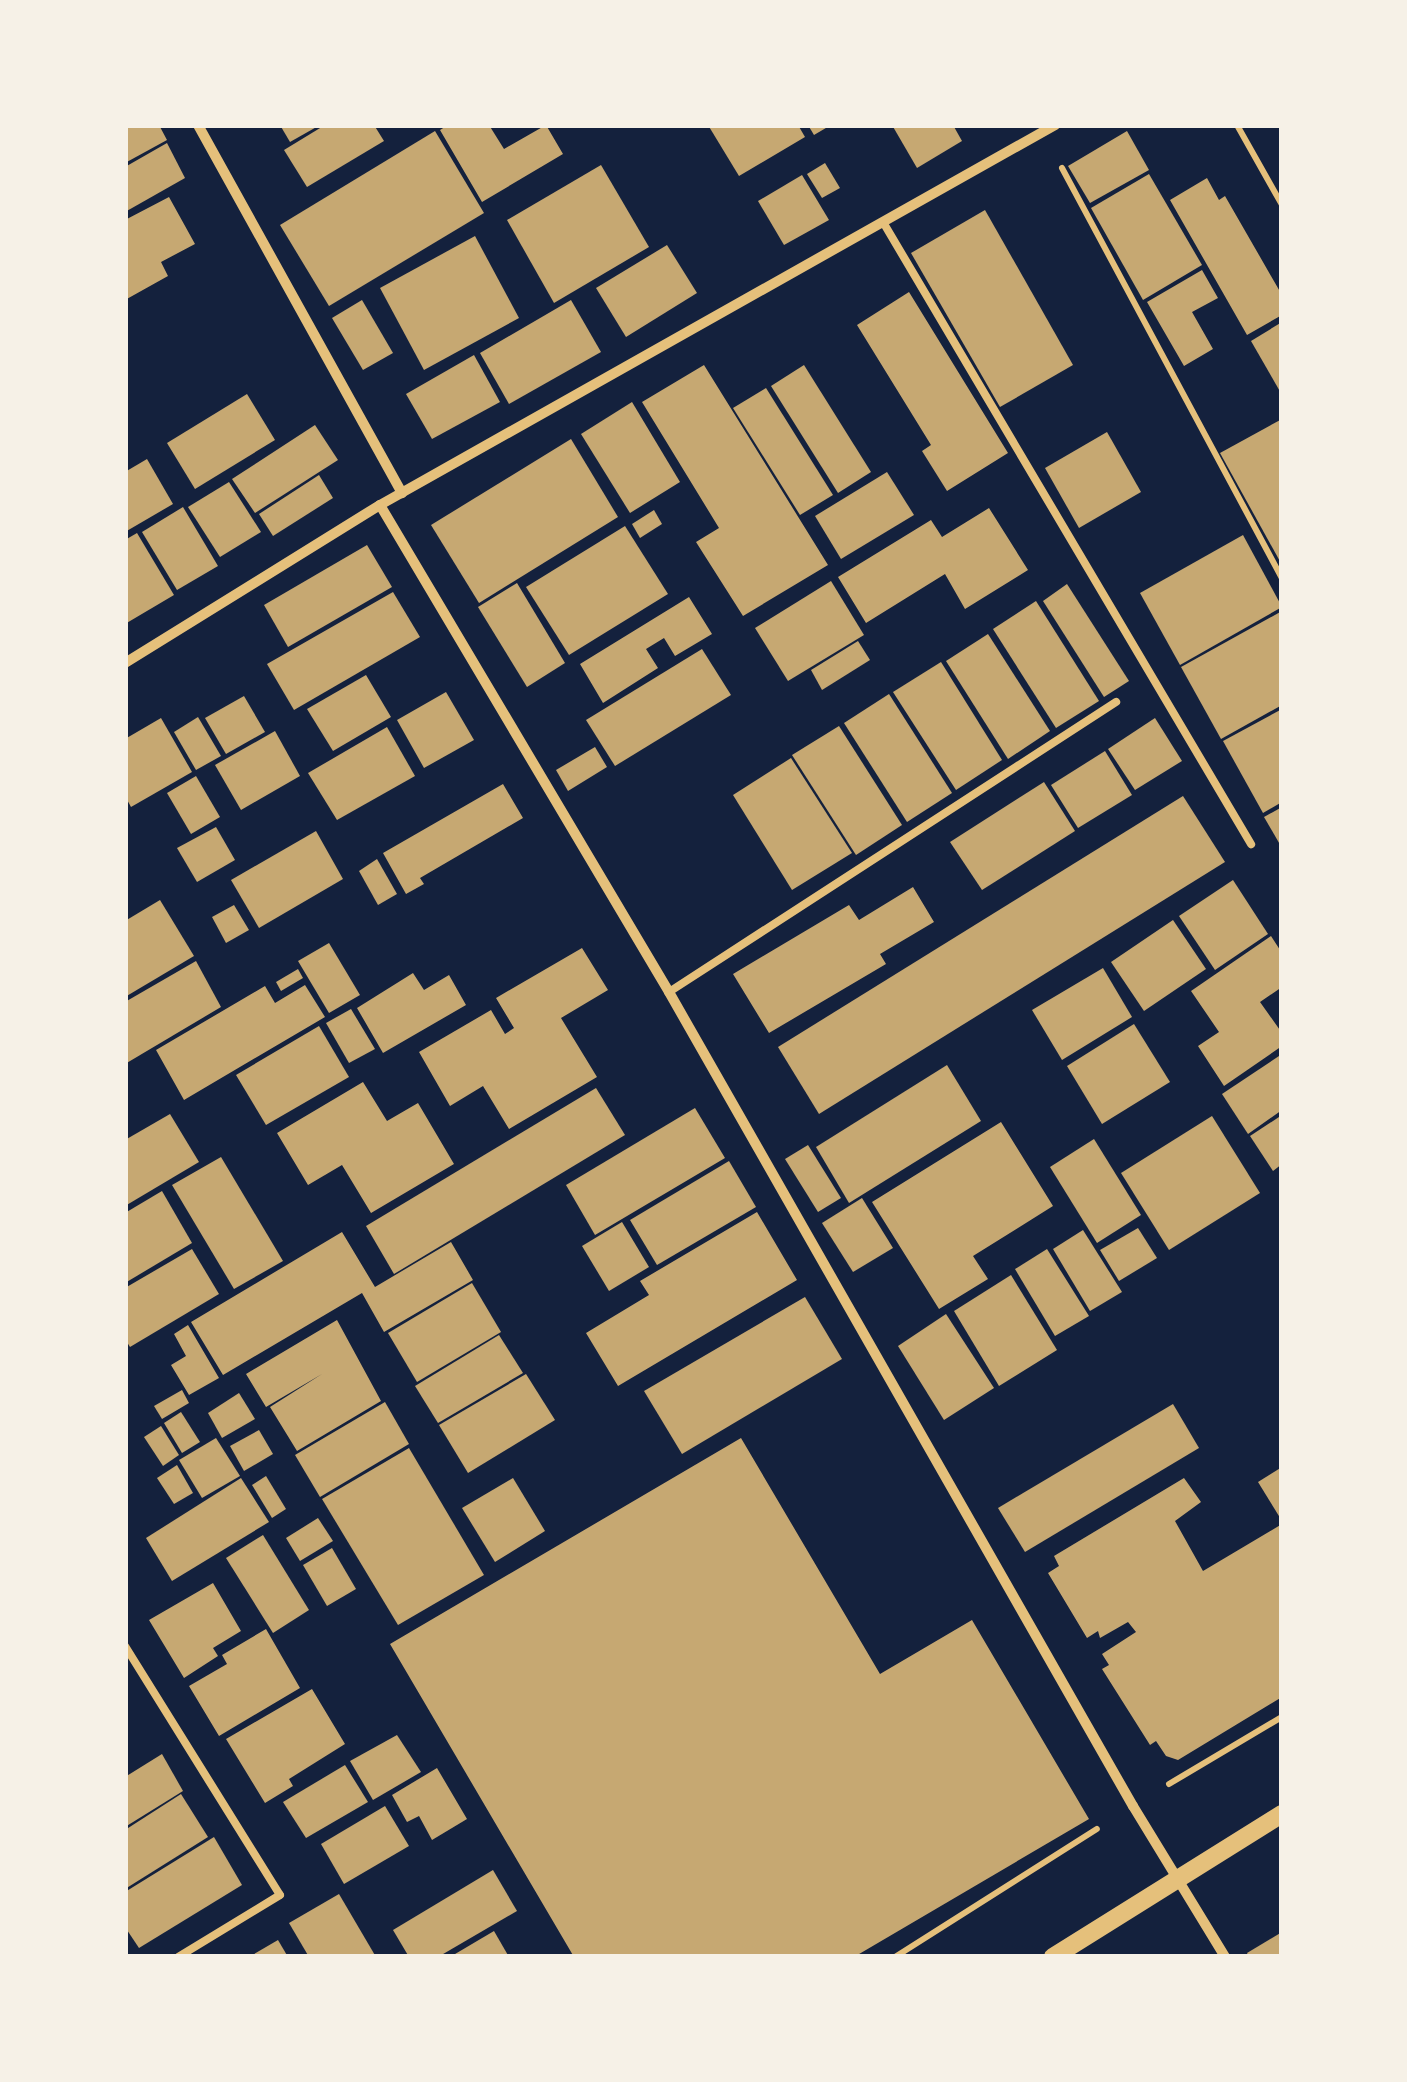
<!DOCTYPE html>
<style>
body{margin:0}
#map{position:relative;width:1407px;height:2082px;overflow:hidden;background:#14213d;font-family:"PT Serif",serif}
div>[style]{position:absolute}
.building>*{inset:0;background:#c6a872}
.path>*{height:6px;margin:-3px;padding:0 3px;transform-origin:3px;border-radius:3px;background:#e5c07b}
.service>*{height:8px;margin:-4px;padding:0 4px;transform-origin:4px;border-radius:4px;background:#e5c07b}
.minor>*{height:10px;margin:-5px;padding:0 5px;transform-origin:5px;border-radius:5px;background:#e5c07b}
.tertiary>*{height:18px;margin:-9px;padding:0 9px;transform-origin:9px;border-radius:9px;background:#e5c07b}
span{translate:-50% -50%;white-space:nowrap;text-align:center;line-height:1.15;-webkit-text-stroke:10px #f6f1e7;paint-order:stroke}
.frame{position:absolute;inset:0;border:128px solid #f6f1e7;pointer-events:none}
</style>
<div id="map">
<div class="building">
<div style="clip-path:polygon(125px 125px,159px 125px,167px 140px,125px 163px)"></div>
<div style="clip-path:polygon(280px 125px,320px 125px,290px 142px)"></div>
<div style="clip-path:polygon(325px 125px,374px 125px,384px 141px,307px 187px,284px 150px)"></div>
<div style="clip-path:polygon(448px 125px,489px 125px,504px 149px,546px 125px,563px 154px,482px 202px,440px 130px)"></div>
<div style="clip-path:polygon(708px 125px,798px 125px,805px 137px,739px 176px)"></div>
<div style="clip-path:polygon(808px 125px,831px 125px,814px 135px)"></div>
<div style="clip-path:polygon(892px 125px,953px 125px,962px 141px,917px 168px)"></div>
<div style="clip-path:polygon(435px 131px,484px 213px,329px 306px,280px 225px)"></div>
<div style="clip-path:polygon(1127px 131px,1149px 170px,1090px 203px,1068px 166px)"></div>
<div style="clip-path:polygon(167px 143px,185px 178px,125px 212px,125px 167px)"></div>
<div style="clip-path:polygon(825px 163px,840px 188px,822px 198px,807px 174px)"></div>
<div style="clip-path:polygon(601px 165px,649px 247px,554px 303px,507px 220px)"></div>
<div style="clip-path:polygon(1149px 174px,1202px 265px,1143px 300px,1091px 208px)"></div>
<div style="clip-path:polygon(802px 175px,829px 220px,784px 245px,758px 201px)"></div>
<div style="clip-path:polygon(1207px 178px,1219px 200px,1225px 196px,1282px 295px,1282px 315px,1247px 335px,1170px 200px)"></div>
<div style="clip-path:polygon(169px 197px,195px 244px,161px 262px,168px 276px,125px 300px,125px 220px)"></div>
<div style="clip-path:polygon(985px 210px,1073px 365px,1000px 407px,911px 253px)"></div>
<div style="clip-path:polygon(475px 236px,519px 318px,424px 370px,380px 288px)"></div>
<div style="clip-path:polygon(667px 245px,697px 293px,626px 337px,596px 288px)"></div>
<div style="clip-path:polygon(1202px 270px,1218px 298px,1192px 312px,1213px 349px,1184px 366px,1147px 302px)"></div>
<div style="clip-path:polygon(909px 292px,1008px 453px,947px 491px,922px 451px,931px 445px,857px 325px)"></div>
<div style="clip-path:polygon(362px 300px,393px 353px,363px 370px,332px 318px)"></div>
<div style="clip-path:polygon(571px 300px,601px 352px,509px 404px,480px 353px)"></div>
<div style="clip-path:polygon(1282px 322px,1282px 395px,1251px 341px)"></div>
<div style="clip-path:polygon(474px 355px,500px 402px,432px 439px,406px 394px)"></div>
<div style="clip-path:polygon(704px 365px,828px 565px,743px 616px,696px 542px,719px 528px,642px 402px)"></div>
<div style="clip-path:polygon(804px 365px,871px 472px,838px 493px,771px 386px)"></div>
<div style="clip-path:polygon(766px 388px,833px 495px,800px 515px,733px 408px)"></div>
<div style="clip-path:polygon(247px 394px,275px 440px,195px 489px,167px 443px)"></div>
<div style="clip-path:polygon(632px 402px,680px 482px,630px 513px,581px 434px)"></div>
<div style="clip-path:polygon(1282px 419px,1282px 565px,1220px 453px)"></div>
<div style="clip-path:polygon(315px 425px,338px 460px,255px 513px,232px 479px)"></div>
<div style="clip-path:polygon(1107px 432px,1141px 492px,1079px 528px,1045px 468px)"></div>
<div style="clip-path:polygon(571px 439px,618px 517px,479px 603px,431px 525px)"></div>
<div style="clip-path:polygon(147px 459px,173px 504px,125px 532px,125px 472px)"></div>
<div style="clip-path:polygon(887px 472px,914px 515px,841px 559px,815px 516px)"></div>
<div style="clip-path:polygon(319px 475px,333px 498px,273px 536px,259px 514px)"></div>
<div style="clip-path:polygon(229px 482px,261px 532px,220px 557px,188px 507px)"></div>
<div style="clip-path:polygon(183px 507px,218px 566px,177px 590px,142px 532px)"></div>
<div style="clip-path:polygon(989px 508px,1028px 570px,965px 609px,945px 574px,866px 623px,838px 577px,931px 520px,942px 537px)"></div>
<div style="clip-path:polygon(654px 510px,662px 524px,640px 538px,632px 524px)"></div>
<div style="clip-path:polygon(625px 526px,668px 594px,569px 655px,526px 587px)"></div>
<div style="clip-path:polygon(137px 533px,174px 595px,125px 624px,125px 540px)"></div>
<div style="clip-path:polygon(1243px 535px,1282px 607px,1180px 665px,1140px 593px)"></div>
<div style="clip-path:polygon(367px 545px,392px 587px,288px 647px,264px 605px)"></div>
<div style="clip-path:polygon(831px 581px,864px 635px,788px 681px,755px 628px)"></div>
<div style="clip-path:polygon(517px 583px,565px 663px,527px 687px,478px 607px)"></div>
<div style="clip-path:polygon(1067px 584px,1129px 681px,1104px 697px,1043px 601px)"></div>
<div style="clip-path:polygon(393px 592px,420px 637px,294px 710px,267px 664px)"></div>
<div style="clip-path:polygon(689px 597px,712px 634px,675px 656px,664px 638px,646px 649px,658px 668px,603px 703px,580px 664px)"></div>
<div style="clip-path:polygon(1036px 601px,1099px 701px,1056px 728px,993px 629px)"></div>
<div style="clip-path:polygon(1282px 611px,1282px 705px,1221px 739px,1181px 667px)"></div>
<div style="clip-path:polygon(988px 634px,1050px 731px,1008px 759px,946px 661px)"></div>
<div style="clip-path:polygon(858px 641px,870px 660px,822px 690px,811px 670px)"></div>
<div style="clip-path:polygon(702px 649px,731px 695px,615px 766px,586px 720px)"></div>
<div style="clip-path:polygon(941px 662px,1002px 760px,956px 790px,893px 692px)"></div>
<div style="clip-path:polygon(366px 675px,391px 717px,333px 751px,307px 709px)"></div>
<div style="clip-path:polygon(446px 692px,474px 740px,424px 768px,397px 720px)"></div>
<div style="clip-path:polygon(889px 694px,952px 793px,907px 822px,844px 723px)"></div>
<div style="clip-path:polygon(244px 696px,265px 732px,226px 754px,205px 718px)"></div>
<div style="clip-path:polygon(1282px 709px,1282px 802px,1263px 813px,1223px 741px)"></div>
<div style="clip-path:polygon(198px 717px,221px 756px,196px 770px,174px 732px)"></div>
<div style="clip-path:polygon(161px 718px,192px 772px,131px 807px,125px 796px,125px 739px)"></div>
<div style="clip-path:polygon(1155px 718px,1182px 761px,1135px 790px,1108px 749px)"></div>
<div style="clip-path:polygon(839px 726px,902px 825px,856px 855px,792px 755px)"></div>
<div style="clip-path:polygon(387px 727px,415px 776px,337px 820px,308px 773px)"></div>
<div style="clip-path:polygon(275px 731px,300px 776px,241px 810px,215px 765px)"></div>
<div style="clip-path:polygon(595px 747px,607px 767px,568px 791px,556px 770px)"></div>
<div style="clip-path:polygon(1105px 751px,1132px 795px,1078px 828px,1051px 785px)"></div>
<div style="clip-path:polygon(791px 758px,852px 853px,792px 890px,733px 795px)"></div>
<div style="clip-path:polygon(196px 776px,220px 817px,191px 834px,167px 793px)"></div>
<div style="clip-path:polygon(1044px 782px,1075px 831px,982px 890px,950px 842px)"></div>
<div style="clip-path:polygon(503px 784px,523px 818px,420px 878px,424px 884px,406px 894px,383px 853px)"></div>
<div style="clip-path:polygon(1183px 796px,1225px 862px,819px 1114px,778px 1047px)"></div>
<div style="clip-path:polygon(1282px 807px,1282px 848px,1264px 817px)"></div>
<div style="clip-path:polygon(216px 827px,235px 860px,197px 882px,177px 848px)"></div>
<div style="clip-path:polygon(316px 831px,343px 879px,259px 928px,231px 880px)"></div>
<div style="clip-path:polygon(377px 859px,397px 894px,378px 905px,359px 871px)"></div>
<div style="clip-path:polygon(1233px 880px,1268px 934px,1215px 970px,1179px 916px)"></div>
<div style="clip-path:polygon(913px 887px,934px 922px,880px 954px,886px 964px,769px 1033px,733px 974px,849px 905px,859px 920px)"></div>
<div style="clip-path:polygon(160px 900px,194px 956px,125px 997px,125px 921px)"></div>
<div style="clip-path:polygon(234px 905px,249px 930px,226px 943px,212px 917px)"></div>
<div style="clip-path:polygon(1173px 920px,1206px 969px,1144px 1011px,1111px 962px)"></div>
<div style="clip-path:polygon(1271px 936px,1282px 953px,1282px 987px,1260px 1002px,1282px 1033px,1282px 1046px,1224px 1086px,1198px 1046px,1219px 1032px,1191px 991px)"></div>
<div style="clip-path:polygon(329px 943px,360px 995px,329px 1013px,298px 961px)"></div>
<div style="clip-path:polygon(582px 948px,608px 990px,561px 1018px,597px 1077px,509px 1129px,483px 1086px,450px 1106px,419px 1052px,491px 1010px,505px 1034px,514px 1028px,496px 998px)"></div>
<div style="clip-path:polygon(196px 961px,221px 1007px,125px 1064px,125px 1002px)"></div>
<div style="clip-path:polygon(1103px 968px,1132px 1017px,1062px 1060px,1032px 1010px)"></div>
<div style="clip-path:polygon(298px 969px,303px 978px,281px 991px,276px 982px)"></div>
<div style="clip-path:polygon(413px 973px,424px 990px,449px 975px,466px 1005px,383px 1053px,357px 1008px)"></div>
<div style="clip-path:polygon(305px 985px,325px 1017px,184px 1100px,156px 1050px,265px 986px,275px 1003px)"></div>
<div style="clip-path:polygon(351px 1009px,375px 1049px,349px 1063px,326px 1023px)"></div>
<div style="clip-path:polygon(1134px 1024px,1170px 1082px,1102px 1124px,1067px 1066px)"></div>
<div style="clip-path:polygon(319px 1026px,349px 1077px,266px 1125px,236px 1075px)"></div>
<div style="clip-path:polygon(1282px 1054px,1282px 1110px,1248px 1134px,1222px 1094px)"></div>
<div style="clip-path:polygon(947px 1065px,981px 1121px,849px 1203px,816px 1147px)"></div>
<div style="clip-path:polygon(363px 1082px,387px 1121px,418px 1103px,454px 1164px,371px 1213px,342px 1165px,308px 1185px,277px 1133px)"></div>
<div style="clip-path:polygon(596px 1088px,625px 1135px,394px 1274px,366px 1226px)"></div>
<div style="clip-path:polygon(695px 1108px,725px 1158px,595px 1235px,566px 1185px)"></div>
<div style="clip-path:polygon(170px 1114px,199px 1162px,125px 1206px,125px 1140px)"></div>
<div style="clip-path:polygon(1282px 1115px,1282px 1164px,1273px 1171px,1250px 1136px)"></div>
<div style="clip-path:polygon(1212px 1116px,1260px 1193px,1169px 1250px,1121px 1173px)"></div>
<div style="clip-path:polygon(1001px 1122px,1053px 1206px,973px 1256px,988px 1279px,939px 1309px,872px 1202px)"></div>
<div style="clip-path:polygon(1094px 1139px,1141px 1215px,1097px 1243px,1050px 1167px)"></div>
<div style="clip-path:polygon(808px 1145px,841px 1198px,818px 1212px,785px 1159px)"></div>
<div style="clip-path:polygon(221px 1157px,283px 1261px,234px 1289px,172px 1185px)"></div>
<div style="clip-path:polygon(729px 1161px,756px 1207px,657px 1265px,630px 1220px)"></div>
<div style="clip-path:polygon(162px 1191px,192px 1243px,125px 1283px,125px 1213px)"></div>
<div style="clip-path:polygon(862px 1198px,893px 1248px,853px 1272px,822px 1223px)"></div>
<div style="clip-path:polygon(757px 1212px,797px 1280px,618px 1386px,586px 1333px,649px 1295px,640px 1281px)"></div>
<div style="clip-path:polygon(622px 1222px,649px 1267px,609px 1291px,582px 1246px)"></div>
<div style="clip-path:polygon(1138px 1228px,1157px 1258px,1119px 1281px,1100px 1250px)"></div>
<div style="clip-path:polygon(1083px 1230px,1122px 1292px,1090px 1311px,1053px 1249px)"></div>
<div style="clip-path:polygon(342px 1232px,375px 1287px,451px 1242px,473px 1280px,384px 1332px,362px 1293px,223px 1375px,191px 1322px)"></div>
<div style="clip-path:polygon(192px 1249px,219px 1294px,130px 1347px,125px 1339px,125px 1288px)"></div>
<div style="clip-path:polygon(1047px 1249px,1089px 1316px,1055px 1336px,1015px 1269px)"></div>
<div style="clip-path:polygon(1011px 1275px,1057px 1350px,999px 1386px,954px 1311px)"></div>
<div style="clip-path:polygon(472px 1283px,501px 1332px,417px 1382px,388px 1333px)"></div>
<div style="clip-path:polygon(805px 1297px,842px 1359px,682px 1454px,644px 1391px)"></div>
<div style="clip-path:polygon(946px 1314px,994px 1388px,944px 1420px,898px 1346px)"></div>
<div style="clip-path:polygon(337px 1320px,381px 1401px,297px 1451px,270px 1407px,322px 1374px,266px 1407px,246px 1374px)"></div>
<div style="clip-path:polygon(188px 1325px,219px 1378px,189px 1395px,171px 1365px,186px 1356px,174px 1334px)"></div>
<div style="clip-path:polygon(499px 1335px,523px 1373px,438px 1423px,415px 1386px)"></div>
<div style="clip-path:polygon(526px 1374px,555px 1420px,468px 1473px,439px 1425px)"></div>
<div style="clip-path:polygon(182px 1390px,189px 1403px,162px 1419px,154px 1406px)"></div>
<div style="clip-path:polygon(239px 1393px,255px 1419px,222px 1438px,208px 1413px)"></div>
<div style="clip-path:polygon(385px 1402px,409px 1444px,320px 1497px,295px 1455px)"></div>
<div style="clip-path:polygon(1173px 1404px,1199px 1448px,1025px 1552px,998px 1508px)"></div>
<div style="clip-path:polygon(181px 1412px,200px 1442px,182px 1453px,164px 1423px)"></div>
<div style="clip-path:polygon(161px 1426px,179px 1455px,163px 1466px,144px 1437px)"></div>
<div style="clip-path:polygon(259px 1430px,273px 1454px,244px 1471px,230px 1446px)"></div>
<div style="clip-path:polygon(216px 1438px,240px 1476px,202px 1498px,179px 1460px)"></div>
<div style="clip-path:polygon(741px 1438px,880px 1674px,972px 1620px,1089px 1819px,854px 1957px,574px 1957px,390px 1644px)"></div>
<div style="clip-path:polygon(409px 1448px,484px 1575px,398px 1625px,322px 1499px)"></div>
<div style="clip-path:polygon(177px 1465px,193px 1493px,174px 1504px,157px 1478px)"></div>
<div style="clip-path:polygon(1282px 1467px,1282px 1521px,1258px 1482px)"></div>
<div style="clip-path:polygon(266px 1476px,286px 1509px,272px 1518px,252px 1485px)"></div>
<div style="clip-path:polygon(241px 1478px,269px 1522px,172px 1581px,146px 1538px)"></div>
<div style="clip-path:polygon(513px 1478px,545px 1531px,495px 1562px,462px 1508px)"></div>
<div style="clip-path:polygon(1184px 1478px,1201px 1502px,1175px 1521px,1203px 1571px,1282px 1524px,1282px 1697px,1178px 1760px,1166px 1756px,1156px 1741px,1150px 1745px,1102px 1669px,1109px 1665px,1102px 1654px,1136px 1632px,1128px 1622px,1100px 1638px,1098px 1631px,1087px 1638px,1048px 1573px,1059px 1566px,1054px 1556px)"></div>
<div style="clip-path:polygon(318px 1518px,333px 1541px,300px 1561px,286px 1538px)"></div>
<div style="clip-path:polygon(263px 1535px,309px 1610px,273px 1633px,226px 1558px)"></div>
<div style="clip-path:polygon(332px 1548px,356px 1589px,327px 1606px,303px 1565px)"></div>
<div style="clip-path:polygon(213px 1583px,241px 1631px,213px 1648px,218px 1656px,184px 1678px,149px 1620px)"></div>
<div style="clip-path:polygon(266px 1629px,300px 1688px,219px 1736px,189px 1686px,227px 1664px,222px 1655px)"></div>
<div style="clip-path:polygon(312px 1689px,345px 1744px,289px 1779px,293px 1786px,265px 1803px,226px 1739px)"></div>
<div style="clip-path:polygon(397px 1735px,421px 1772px,373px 1800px,350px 1761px)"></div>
<div style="clip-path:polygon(162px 1754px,183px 1791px,125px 1827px,125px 1777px)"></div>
<div style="clip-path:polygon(345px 1765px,368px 1802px,306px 1838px,283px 1802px)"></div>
<div style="clip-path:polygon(437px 1768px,467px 1819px,432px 1840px,419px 1816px,407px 1822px,392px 1795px)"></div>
<div style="clip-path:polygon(181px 1794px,208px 1837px,125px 1889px,125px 1830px)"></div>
<div style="clip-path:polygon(385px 1806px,409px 1846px,344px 1884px,321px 1844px)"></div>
<div style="clip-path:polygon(214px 1837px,242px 1885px,139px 1948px,125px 1927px,125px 1892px)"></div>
<div style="clip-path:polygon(493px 1870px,517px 1911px,438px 1957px,409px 1957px,393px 1930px)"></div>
<div style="clip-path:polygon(339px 1894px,376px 1957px,309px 1957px,289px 1923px)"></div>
<div style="clip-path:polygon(494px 1931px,509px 1957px,450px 1957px)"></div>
<div style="clip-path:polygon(1282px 1932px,1282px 1957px,1249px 1957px,1247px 1953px)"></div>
<div style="clip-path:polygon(278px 1940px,288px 1957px,249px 1957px)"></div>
</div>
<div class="path">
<div style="left:1237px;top:125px;width:92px;rotate:60.6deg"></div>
<div style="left:1062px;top:168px;width:465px;rotate:61.8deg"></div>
<div style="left:1169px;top:1784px;width:131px;rotate:-30.7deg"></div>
<div style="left:895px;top:1957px;width:239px;rotate:-32.4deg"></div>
</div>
<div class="service">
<div style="left:883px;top:222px;width:723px;rotate:59.39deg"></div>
<div style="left:669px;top:992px;width:533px;rotate:-32.97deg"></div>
<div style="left:125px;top:1646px;width:293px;rotate:58.1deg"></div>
<div style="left:280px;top:1895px;width:119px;rotate:148.7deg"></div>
</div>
<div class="minor">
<div style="left:198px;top:125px;width:421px;rotate:61deg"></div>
<div style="left:380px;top:505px;width:566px;rotate:59.31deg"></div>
<div style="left:669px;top:992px;width:937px;rotate:60.32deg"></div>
<div style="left:1133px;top:1806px;width:177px;rotate:58.6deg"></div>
<div style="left:125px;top:663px;width:300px;rotate:-31.8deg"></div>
<div style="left:380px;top:505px;width:775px;rotate:-29.38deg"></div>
</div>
<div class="tertiary">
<div style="left:1053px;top:1957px;width:270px;rotate:-32deg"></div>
</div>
<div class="frame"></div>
</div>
